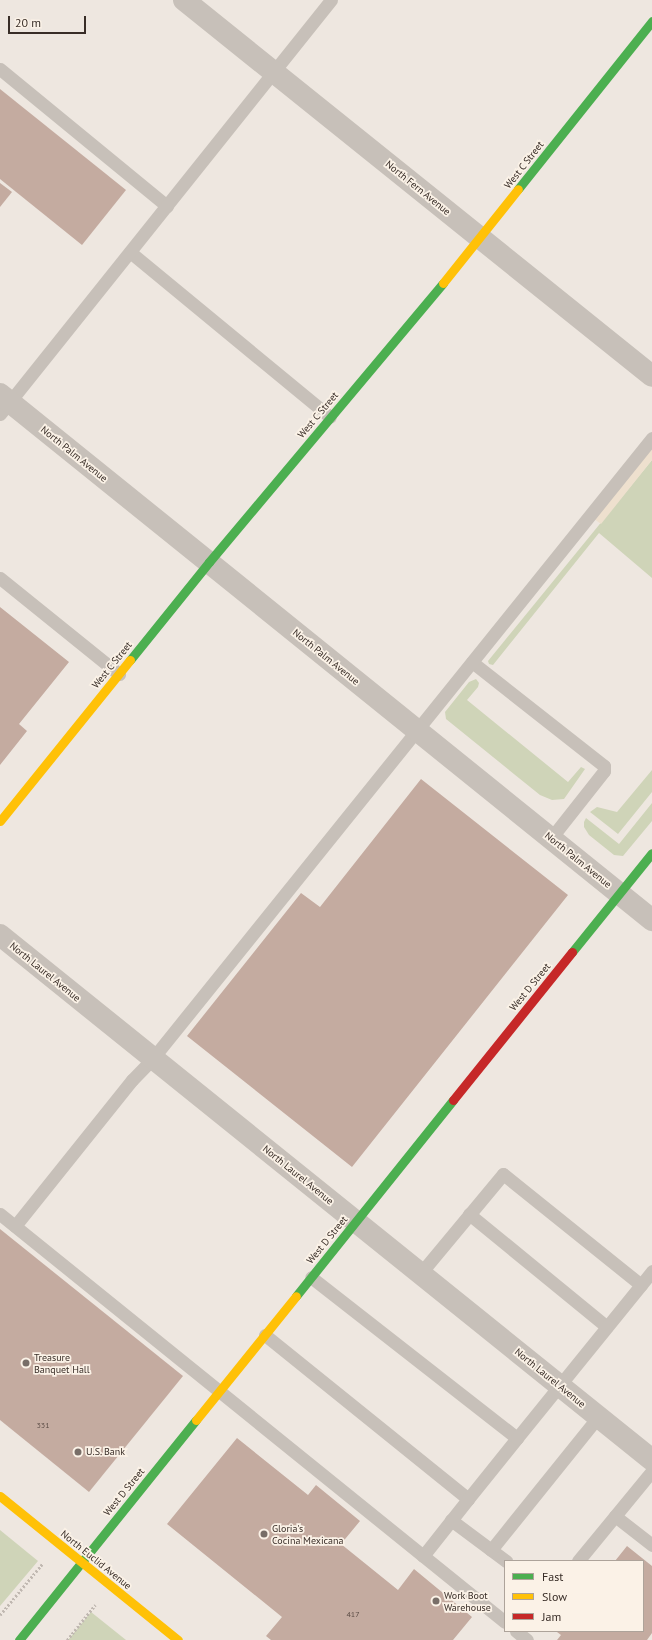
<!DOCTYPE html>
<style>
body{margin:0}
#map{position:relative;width:652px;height:1640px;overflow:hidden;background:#eee7e0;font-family:"PT Sans",sans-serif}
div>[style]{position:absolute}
.green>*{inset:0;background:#cfd4b8}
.plaza>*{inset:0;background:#eee0ce}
.building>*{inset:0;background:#c4aba0}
.path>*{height:2.5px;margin-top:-1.25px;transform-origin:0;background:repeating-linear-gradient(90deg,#c0b8b1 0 2px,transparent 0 4px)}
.lane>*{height:13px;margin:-6.5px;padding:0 6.5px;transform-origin:6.5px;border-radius:6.5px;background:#c7c0b9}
.street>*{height:22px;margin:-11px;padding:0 11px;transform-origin:11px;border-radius:11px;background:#c7c0b9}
.fast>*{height:9px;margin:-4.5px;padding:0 4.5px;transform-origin:4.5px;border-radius:4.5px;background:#4caf50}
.slow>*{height:9px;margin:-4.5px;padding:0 4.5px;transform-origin:4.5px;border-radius:4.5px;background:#ffc107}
.jam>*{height:9px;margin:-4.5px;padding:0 4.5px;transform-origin:4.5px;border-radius:4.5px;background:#c62828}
.dots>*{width:11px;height:11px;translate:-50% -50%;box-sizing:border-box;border:2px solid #fbf2e7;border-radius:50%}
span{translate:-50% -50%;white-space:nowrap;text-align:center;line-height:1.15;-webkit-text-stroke:3.5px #fbf2e7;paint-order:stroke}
.number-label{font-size:8px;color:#5b4c45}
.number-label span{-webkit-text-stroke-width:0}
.street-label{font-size:10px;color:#382d27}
.poi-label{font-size:10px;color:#382d27}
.left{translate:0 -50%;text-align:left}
.legend{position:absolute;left:504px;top:1560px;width:140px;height:72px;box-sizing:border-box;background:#fbf2e7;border:1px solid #ada39a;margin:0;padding:5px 7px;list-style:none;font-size:12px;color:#382d27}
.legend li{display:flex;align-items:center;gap:8px;height:20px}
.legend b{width:20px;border:1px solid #ada39a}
.scale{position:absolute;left:8px;top:16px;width:78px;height:18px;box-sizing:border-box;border:2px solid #382d27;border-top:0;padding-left:5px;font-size:12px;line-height:14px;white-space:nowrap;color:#382d27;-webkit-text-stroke:3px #fbf2e7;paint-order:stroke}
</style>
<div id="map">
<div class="green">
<div style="clip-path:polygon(652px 460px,652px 578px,599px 533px,493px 665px,489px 664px,488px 661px)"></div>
<div style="clip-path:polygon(476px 679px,479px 683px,478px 687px,467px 700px,568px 782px,581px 767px,585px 769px,564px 799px,552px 800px,540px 795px,446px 719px,445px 712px,469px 682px)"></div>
<div style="clip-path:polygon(652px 770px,652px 792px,618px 834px,590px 812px,597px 807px,617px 812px)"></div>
<div style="clip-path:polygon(652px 803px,652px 821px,623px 856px,614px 855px,589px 835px,584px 827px,584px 822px,586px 818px,619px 844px)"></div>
<div style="clip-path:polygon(0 1530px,38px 1561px,0 1606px)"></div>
<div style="clip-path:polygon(91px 1612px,126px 1640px,68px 1640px)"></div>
</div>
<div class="plaza">
<div style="clip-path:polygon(652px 439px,652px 460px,601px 524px,590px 516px)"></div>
</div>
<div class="building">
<div style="clip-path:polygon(0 89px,126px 190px,82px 245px,0 179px)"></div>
<div style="clip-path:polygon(0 183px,12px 192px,0 207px)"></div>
<div style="clip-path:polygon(0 607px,69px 662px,19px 724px,27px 731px,0 765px)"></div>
<div style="clip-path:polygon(421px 779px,568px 895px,352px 1167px,187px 1036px,301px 893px,320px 907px)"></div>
<div style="clip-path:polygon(0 1229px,183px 1376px,89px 1492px,0 1420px)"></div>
<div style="clip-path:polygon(237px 1438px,308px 1495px,316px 1485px,360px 1521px,341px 1544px,398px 1590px,414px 1569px,472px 1617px,453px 1640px,271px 1640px,266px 1636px,282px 1617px,167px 1524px)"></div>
<div style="clip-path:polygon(627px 1546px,652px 1566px,652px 1633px,647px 1640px,557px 1640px,561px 1635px,557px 1632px,558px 1631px,643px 1631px,643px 1561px,615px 1561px)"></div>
</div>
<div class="path">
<div style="left:0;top:1615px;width:67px;rotate:-50.4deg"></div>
<div style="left:67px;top:1640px;width:45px;rotate:-51.3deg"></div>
</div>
<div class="lane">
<div style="left:0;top:69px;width:216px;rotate:39.4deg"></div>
<div style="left:130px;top:252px;width:259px;rotate:39.5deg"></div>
<div style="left:0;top:414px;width:530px;rotate:-51.36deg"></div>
<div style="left:0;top:578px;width:153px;rotate:38.9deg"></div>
<div style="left:472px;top:662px;width:168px;rotate:38.2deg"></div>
<div style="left:604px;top:766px;width:5px;rotate:90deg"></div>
<div style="left:604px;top:771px;width:85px;rotate:128.3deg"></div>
<div style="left:0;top:1214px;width:649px;rotate:38.94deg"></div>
<div style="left:469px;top:1214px;width:178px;rotate:39.3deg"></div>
<div style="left:15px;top:1226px;width:187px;rotate:-51.3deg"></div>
<div style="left:132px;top:1080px;width:30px;rotate:-46deg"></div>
<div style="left:153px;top:1058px;width:796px;rotate:-51.17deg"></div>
<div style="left:420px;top:1274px;width:130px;rotate:-50.3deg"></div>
<div style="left:503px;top:1174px;width:177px;rotate:38.8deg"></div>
<div style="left:265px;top:1335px;width:261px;rotate:38.9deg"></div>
<div style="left:468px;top:1499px;width:78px;rotate:-51.2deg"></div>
<div style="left:517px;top:1438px;width:261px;rotate:-142deg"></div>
<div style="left:517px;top:1438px;width:215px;rotate:-51deg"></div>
<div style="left:615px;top:1516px;width:47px;rotate:38.1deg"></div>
<div style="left:451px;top:1520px;width:69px;rotate:36.7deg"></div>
<div style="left:491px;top:1550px;width:171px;rotate:-51.2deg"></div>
<div style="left:423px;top:1556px;width:73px;rotate:-51.7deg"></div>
<div style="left:578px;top:1561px;width:117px;rotate:-50.6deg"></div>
<div style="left:516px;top:1631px;width:14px;rotate:39deg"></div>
</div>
<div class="street">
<div style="left:184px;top:0;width:600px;rotate:38.78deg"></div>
<div style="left:0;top:394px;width:838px;rotate:38.89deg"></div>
<div style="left:0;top:935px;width:837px;rotate:38.84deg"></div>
</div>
<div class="fast">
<div style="left:518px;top:189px;width:215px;rotate:-51.4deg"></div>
<div style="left:130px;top:660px;width:126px;rotate:-51.1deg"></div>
<div style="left:209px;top:562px;width:364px;rotate:-50deg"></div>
<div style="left:572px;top:952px;width:127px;rotate:-51.1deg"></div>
<div style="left:296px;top:1296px;width:251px;rotate:-51.3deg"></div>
<div style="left:19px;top:1640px;width:282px;rotate:-51.2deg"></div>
</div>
<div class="slow">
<div style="left:443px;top:283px;width:120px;rotate:-51.4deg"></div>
<div style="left:0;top:821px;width:207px;rotate:-51.1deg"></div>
<div style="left:196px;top:1420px;width:159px;rotate:-51.1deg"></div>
<div style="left:0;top:1496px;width:229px;rotate:39deg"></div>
</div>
<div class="jam">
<div style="left:453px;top:1100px;width:190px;rotate:-51.2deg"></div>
</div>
<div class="dots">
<div style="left:26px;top:1363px;background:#786e68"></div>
<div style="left:78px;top:1452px;background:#786e68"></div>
<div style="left:264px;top:1534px;background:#786e68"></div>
<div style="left:436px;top:1601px;background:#786e68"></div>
</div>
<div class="number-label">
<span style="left:43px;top:1426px">331</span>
<span style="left:353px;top:1615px">417</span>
</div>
<div class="street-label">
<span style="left:524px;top:165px;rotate:-52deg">West C Street</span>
<span style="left:418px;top:188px;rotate:39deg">North Fern Avenue</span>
<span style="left:318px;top:415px;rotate:-50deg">West C Street</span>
<span style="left:74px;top:454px;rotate:39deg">North Palm Avenue</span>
<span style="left:326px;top:657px;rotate:39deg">North Palm Avenue</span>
<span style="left:112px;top:665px;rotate:-51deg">West C Street</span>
<span style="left:578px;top:860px;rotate:39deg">North Palm Avenue</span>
<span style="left:45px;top:972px;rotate:39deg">North Laurel Avenue</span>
<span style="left:530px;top:987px;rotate:-51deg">West D Street</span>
<span style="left:298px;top:1175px;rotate:39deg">North Laurel Avenue</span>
<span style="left:327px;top:1240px;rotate:-51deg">West D Street</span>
<span style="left:550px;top:1378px;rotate:39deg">North Laurel Avenue</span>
<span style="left:124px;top:1492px;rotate:-51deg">West D Street</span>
<span style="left:96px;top:1560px;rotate:39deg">North Euclid Avenue</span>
</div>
<div class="poi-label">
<span class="left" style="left:34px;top:1363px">Treasure<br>Banquet Hall</span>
<span class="left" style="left:86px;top:1452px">U.S. Bank</span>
<span class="left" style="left:272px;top:1534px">Gloria's<br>Cocina Mexicana</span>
<span class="left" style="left:444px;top:1601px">Work Boot<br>Warehouse</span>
</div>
<ul class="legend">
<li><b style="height:5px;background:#4caf50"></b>Fast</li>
<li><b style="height:5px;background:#ffc107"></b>Slow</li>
<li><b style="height:5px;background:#c62828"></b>Jam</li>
</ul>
<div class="scale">20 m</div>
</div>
